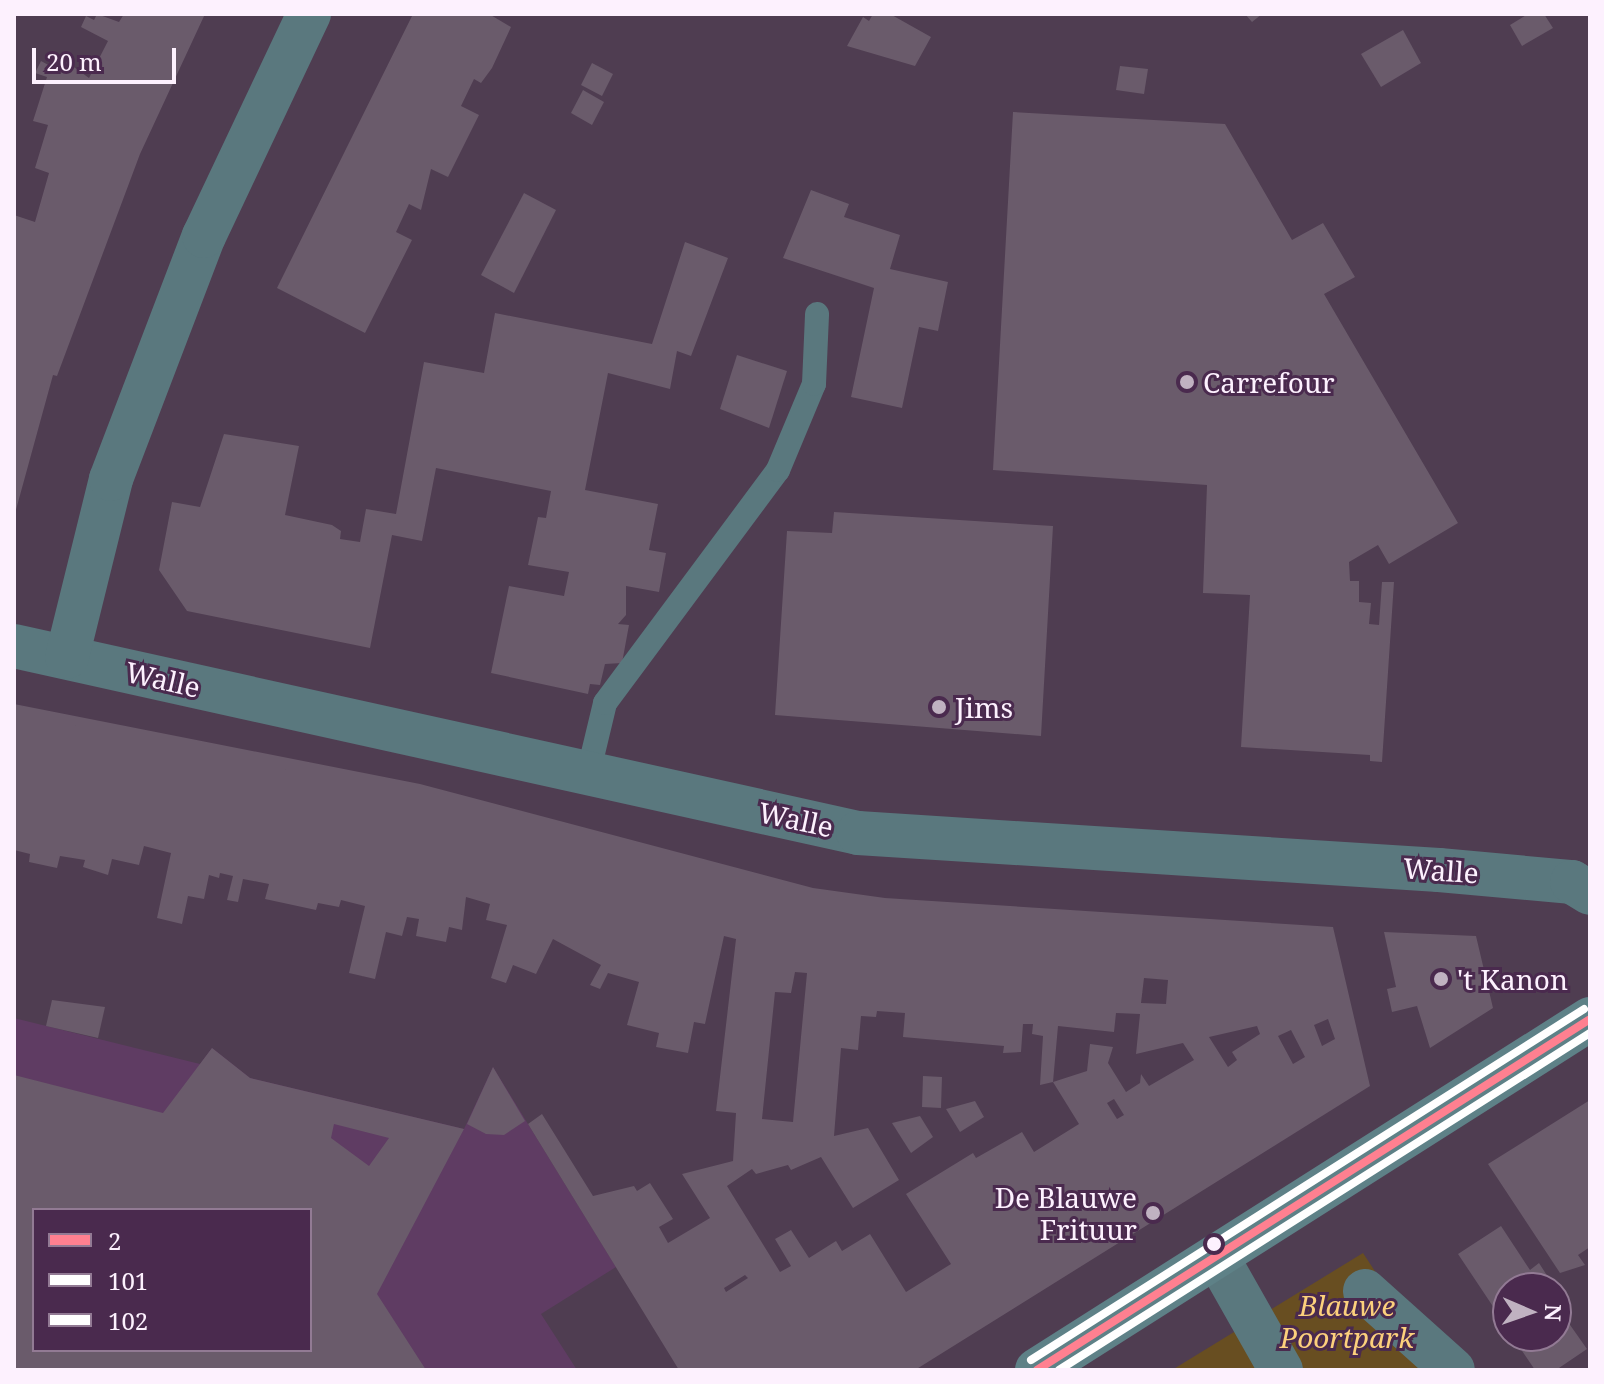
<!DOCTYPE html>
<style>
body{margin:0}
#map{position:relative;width:1604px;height:1384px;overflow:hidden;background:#4f3d51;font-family:"Noto Serif",serif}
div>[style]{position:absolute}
.built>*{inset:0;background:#5f3c63}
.green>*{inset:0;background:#684e21}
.building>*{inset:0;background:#6a5b6b}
.service>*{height:24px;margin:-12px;padding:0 12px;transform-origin:12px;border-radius:12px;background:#5a787e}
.minor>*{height:44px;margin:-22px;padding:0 22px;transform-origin:22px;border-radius:22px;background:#5a787e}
.primary>*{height:44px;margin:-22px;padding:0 22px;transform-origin:22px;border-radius:22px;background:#5e8187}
.bus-1>*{height:8px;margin:-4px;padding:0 4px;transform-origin:4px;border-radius:4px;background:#ff8090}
.bus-2>*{height:8px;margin:-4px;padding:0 4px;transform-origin:4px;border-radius:4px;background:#fff}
.bus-3>*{height:8px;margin:-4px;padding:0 4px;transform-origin:4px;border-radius:4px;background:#fff}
.dots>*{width:22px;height:22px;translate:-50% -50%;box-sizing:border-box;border:4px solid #4a2a4e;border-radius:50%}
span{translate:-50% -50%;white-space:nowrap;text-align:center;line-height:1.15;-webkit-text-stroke:6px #4a2a4e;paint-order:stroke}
.poi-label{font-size:28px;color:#fdf1fe}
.left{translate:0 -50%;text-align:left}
.right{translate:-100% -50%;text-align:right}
.street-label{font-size:28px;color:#fdf1fe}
.park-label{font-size:28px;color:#fcd07c;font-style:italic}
.frame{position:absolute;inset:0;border:16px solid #fdf1fe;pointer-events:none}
.legend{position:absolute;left:32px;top:1208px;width:280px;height:144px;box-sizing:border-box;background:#4a2a4e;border:2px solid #927a94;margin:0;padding:10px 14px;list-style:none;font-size:24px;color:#fdf1fe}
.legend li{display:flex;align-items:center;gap:16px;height:40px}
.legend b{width:40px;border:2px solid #927a94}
.north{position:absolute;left:1492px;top:1272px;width:80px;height:80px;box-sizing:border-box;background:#4a2a4e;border:2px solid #927a94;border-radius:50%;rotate:92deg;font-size:22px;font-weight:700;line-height:32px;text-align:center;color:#fdf1fe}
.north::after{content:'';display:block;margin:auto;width:28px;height:36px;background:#c0b2c1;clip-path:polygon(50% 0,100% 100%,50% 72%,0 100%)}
.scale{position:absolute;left:32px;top:48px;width:144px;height:36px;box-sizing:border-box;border:4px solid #fdf1fe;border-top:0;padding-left:10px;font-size:24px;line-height:28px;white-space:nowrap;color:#fdf1fe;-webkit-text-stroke:6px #4a2a4e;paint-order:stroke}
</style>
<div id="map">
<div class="built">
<div style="clip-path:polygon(evenodd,14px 1018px,200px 1064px,212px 1048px,250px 1078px,464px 1129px,493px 1067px,616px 1267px,541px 1314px,577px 1370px,14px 1370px,14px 1018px,34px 1210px,310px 1210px,310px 1350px,34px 1350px,34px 1210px)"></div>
</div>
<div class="green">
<div style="clip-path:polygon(1363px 1253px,1440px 1370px,1172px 1370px)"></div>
</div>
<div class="building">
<div style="clip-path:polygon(97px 14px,119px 22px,124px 14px,205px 14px,140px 154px,57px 376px,53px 375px,14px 517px,14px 215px,35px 222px,49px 173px,35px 168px,48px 125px,33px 121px,47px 77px,35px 73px,41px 61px,54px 68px,60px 57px,89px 78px,108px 41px,81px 27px,86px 16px,94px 20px)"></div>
<div style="clip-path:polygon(413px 14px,489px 14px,511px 27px,492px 68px,481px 83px,474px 79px,461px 106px,479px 115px,448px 177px,431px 169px,421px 210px,409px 204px,396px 232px,412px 240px,365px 333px,277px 288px)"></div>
<div style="clip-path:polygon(873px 14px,890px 14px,931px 37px,915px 66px,847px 46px,863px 17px,869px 21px)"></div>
<div style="clip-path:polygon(1245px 14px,1262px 14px,1252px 22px)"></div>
<div style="clip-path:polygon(1528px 14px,1544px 14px,1553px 28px,1522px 46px,1510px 25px)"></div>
<div style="clip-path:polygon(1403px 30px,1421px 63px,1381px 87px,1361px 54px)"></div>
<div style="clip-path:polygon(592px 63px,613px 74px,602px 96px,581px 85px)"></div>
<div style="clip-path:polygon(1120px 66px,1148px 69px,1144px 94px,1116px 90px)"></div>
<div style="clip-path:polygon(583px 90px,604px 102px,592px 125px,571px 113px)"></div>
<div style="clip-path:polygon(1013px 112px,1225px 124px,1292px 240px,1323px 223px,1355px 277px,1324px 294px,1458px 523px,1389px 564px,1378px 545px,1349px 562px,1350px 581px,1359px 581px,1359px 602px,1371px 603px,1369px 624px,1379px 625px,1382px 582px,1394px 582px,1382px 762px,1370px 761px,1370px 755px,1241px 747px,1250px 595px,1203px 593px,1207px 485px,993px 470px)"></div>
<div style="clip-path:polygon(811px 190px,849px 204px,844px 217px,900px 235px,890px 269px,948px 282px,938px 331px,919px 327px,902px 408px,851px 397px,874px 288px,783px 258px)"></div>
<div style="clip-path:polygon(524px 193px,556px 210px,514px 293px,481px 275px)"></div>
<div style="clip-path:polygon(685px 242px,728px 258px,691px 356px,677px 351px,670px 389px,608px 373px,585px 490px,658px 504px,649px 550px,666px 553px,659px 592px,626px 586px,626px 615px,618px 624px,629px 625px,622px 663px,605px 664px,600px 685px,590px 684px,588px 694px,491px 673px,509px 586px,564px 596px,569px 572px,528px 565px,538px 517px,546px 518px,551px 491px,436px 468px,422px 541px,392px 535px,370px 648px,187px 611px,159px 570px,172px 502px,200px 507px,224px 434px,299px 446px,285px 515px,332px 525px,341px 531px,340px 539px,360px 542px,366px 509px,396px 514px,424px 362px,484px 373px,495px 313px,652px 344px)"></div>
<div style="clip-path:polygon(737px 355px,787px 371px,769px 428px,720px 409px)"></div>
<div style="clip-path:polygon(834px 512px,1053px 526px,1041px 736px,775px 715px,787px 531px,832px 533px)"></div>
<div style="clip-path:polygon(evenodd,14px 704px,420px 784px,813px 888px,885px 898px,1333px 927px,1370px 1086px,915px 1370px,679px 1370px,528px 1124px,542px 1114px,593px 1196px,634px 1186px,637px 1191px,650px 1183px,673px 1219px,659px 1227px,668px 1243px,710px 1218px,682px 1174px,733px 1161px,736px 1113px,716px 1111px,736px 939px,724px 936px,705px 1024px,694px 1022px,688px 1053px,656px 1047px,659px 1033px,627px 1025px,639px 982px,608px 973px,600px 989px,590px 985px,601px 965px,553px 939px,536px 974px,513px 965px,506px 983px,491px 978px,507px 925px,486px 920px,490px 904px,466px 897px,462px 930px,449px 927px,446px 942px,416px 936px,419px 919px,407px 917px,402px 936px,386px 932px,375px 979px,349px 973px,365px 906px,341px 900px,339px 907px,318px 903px,316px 910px,265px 899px,269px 884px,243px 879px,238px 902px,227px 900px,233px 876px,220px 873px,219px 878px,209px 875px,204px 899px,188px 896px,182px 924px,157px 918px,171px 853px,144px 846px,139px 865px,112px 859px,108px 875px,83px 867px,85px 860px,60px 856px,57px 868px,29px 862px,30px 854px,14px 850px,14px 704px,795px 972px,807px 973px,793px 1122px,762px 1119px,775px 992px,791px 993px,795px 972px,14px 704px,1144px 978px,1168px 980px,1166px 1004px,1141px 1003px,1144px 978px,14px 704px,877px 1011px,905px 1013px,903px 1037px,1004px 1046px,1003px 1053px,1021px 1052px,1023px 1024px,1033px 1024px,1032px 1034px,1043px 1036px,1040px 1085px,1053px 1082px,1058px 1026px,1114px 1032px,1116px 1013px,1140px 1014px,1136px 1054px,1183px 1043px,1194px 1060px,1149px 1086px,1141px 1074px,1140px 1083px,1126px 1092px,1108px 1063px,1113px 1047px,1090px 1044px,1087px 1071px,1053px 1082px,1079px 1124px,1034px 1152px,1022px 1132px,976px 1158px,973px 1153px,906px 1194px,951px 1264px,906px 1292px,870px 1234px,842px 1251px,836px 1241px,809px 1258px,791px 1230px,775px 1239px,791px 1266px,780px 1272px,727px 1186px,752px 1169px,756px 1174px,788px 1165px,791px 1170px,821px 1157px,853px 1208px,899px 1180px,868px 1128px,834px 1136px,841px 1048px,858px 1050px,861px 1016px,876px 1017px,877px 1011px,14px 704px,1328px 1019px,1335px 1039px,1322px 1046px,1314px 1025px,1328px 1019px,14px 704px,1257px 1026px,1260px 1034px,1232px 1052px,1237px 1060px,1228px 1067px,1209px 1037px,1257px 1026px,14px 704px,1291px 1030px,1305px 1057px,1293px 1064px,1278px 1036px,1291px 1030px,14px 704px,1114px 1099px,1124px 1115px,1117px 1119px,1107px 1103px,1114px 1099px,14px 704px,745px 1275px,748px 1278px,726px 1292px,724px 1288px,745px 1275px)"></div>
<div style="clip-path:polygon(1384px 932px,1476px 936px,1493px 1008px,1430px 1048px,1417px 1006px,1392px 1012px,1387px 989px,1396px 987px)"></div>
<div style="clip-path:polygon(52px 1000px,105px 1007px,98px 1038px,46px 1026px)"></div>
<div style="clip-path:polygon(evenodd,212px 1048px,250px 1078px,464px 1129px,377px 1294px,426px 1370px,14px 1370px,14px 1075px,163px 1113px,212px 1048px,334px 1124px,389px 1138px,369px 1166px,331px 1138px,334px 1124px,212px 1048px,34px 1210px,310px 1210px,310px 1350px,34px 1350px,34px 1210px)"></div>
<div style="clip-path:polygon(493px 1067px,525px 1121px,504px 1135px,486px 1134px,467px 1124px)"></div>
<div style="clip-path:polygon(923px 1076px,942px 1077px,941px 1108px,922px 1107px)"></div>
<div style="clip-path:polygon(1590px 1100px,1590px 1247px,1578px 1255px,1585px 1265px,1560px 1273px,1488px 1164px)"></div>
<div style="clip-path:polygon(975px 1101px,984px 1117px,960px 1132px,946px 1109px)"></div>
<div style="clip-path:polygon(920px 1116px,933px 1137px,911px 1153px,892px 1123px)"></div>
<div style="clip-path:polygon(1501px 1226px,1530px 1270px,1539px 1263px,1555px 1288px,1508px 1288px,1508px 1329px,1458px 1254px)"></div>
<div style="clip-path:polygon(1556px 1289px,1563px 1300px,1556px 1305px,1587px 1349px,1556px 1370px,1535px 1370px,1512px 1336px,1556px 1336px)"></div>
</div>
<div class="service">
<div style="left:588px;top:774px;width:73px;rotate:-76.5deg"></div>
<div style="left:605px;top:703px;width:290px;rotate:-53.4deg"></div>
<div style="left:778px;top:470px;width:93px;rotate:-67.3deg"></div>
<div style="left:814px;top:384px;width:70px;rotate:-87.5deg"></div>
</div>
<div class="minor">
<div style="left:14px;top:646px;width:864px;rotate:12.49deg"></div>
<div style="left:858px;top:833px;width:582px;rotate:3.64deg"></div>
<div style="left:1439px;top:870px;width:134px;rotate:5.2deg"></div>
<div style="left:1572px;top:882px;width:21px;rotate:31deg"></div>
<div style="left:67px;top:657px;width:183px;rotate:-76.1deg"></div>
<div style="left:111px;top:479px;width:260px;rotate:-69.1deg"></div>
<div style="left:204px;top:236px;width:246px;rotate:-64.7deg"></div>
<div style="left:1217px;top:1257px;width:130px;rotate:60.5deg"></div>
<div style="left:1365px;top:1291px;width:118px;rotate:41.9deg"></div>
</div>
<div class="primary">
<div style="left:1037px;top:1370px;width:655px;rotate:-32.4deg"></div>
</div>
<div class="bus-1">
<div style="left:1037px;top:1370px;width:655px;rotate:-32.4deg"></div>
</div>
<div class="bus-2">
<div style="left:1059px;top:1370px;width:629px;rotate:-32.4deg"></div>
</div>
<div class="bus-3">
<div style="left:1031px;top:1360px;width:655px;rotate:-32.4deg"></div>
</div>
<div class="dots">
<div style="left:1187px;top:382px;background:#c0b2c1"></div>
<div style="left:939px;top:707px;background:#c0b2c1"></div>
<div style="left:1441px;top:979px;background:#c0b2c1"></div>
<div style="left:1153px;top:1213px;background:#c0b2c1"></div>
<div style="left:1214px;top:1244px;background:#fdf1fe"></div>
</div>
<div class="poi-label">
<span class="left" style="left:1203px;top:382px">Carrefour</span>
<span class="left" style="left:955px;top:707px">Jims</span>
<span class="left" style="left:1457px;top:979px">'t Kanon</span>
<span class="right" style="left:1137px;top:1213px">De Blauwe<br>Frituur</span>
</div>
<div class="street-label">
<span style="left:163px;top:679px;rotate:13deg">Walle</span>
<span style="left:796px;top:819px;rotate:12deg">Walle</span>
<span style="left:1441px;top:870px;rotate:4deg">Walle</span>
</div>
<div class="park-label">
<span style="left:1347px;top:1321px">Blauwe<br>Poortpark</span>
</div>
<div class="frame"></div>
<ul class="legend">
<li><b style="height:10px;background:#ff8090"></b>2</li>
<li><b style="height:10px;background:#fff"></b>101</li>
<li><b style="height:10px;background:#fff"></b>102</li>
</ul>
<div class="north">N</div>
<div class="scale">20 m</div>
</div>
